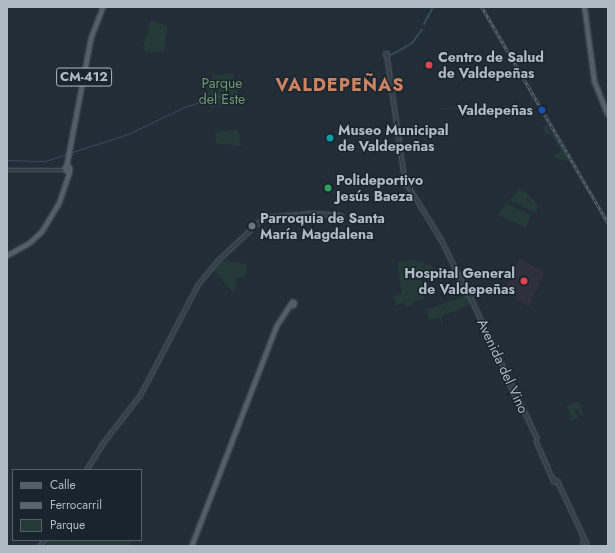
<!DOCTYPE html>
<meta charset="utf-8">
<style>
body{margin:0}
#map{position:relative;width:615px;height:553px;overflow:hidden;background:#222d37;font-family:Jost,sans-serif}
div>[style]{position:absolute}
.medical>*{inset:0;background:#30303c}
.green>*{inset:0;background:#253a38}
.stream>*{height:1px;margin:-0.5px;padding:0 0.5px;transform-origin:0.5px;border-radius:0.5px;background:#364c5d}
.canal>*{height:2px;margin:-1px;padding:0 1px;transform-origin:1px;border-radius:1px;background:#364c5d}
.roads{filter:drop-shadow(0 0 1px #535d65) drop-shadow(0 0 1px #535d65)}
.minor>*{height:2.5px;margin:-1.25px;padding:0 1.25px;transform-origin:1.25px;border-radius:1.25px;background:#353f47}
.major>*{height:3.5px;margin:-1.75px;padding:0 1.75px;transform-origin:1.75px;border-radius:1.75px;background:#535e67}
.major>.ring{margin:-1.75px;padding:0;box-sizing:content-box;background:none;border:3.5px solid #535e67;border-radius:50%}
.rail>*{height:2.5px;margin-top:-1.25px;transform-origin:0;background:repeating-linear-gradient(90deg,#1a242c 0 3px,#57646e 0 6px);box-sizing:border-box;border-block:1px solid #57646e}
.dots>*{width:11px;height:11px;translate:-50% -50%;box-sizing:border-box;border:2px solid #1a242c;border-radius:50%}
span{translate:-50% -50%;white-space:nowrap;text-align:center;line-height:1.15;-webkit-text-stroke:3px #1a242c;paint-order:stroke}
.shield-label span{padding:1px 3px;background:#1a242c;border:1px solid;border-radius:3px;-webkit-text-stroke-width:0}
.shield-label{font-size:13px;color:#b0bac4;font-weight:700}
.poi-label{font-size:14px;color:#b0bac4;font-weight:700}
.left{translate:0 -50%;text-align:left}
.right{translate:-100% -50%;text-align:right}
.park-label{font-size:14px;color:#709873}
.street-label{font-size:14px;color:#b0bac4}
.district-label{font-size:18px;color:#cd8262;font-weight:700;letter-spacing:1px}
.frame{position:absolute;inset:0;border:8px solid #b0bac4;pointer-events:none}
.legend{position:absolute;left:12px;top:469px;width:130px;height:72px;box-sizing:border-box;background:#1a242c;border:1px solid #566069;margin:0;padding:5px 7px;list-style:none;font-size:12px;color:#b0bac4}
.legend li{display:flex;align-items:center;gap:8px;height:20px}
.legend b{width:20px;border:1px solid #566069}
</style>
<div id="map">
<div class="medical">
<div style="clip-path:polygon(520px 259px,545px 272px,529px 306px,515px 299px,518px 292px,506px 285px)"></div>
</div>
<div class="green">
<div style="clip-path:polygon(151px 20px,167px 26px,164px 52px,146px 53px,143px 47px)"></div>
<div style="clip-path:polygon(233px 73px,240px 103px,211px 108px,206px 82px,212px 80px,212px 76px)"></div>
<div style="clip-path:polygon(519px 108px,519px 110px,439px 109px,440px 108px)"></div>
<div style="clip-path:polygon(546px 125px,560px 144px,569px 161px,552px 157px,561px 151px,551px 134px,545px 134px,543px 126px)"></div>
<div style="clip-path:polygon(230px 130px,238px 130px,241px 146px,216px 143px,215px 132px)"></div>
<div style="clip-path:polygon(518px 189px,526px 192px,539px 206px,536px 213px,510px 201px)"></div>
<div style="clip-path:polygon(506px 204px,531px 215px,526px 227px,497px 215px)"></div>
<div style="clip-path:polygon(410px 260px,431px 265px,437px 274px,421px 279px,424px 299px,413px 301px,413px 305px,406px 307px,404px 303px,395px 305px,394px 296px,402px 293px,397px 263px)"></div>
<div style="clip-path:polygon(223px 261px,247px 264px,245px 276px,235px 279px,237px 286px,233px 293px,214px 270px)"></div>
<div style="clip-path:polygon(466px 296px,471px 304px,442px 316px,443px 325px,439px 318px,429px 320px,426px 310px)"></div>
<div style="clip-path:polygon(574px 402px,579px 402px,584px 415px,581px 416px,577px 409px,574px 410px,579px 417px,571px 421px,570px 411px,566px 407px)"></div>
<div style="clip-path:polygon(48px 540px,131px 540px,130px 545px,137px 546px,45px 546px)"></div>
</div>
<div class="stream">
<div style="left:389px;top:54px;width:4px"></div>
<div style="left:72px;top:152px;width:59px;rotate:-17.8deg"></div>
<div style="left:128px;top:134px;width:62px;rotate:-25.7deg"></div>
<div style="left:184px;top:107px;width:43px;rotate:-17.6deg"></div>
<div style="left:7px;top:160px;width:38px;rotate:2deg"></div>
<div style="left:45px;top:161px;width:25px;rotate:-18deg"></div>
</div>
<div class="canal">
<div style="left:424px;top:24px;width:19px;rotate:-62deg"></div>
<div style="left:393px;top:54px;width:22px;rotate:-30deg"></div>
<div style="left:412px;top:43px;width:17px;rotate:-54deg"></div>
</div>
<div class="roads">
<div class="minor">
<div style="left:387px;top:53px;width:2px;rotate:63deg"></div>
<div style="left:388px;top:55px;width:1px;rotate:135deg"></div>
<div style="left:387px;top:56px;width:3px;rotate:-135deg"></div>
<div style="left:385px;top:54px;width:2px;rotate:-27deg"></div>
<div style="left:387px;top:56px;width:127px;rotate:81.9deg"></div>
<div style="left:7px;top:170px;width:57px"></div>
<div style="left:406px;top:182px;width:2px;rotate:63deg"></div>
<div style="left:407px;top:184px;width:1px;rotate:135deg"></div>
<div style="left:406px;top:185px;width:3px;rotate:-135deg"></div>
<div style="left:404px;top:183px;width:2px;rotate:-27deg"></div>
<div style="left:407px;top:184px;width:67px;rotate:58.4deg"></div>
<div style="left:442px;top:241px;width:57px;rotate:63.9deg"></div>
<div style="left:467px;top:292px;width:2px"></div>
<div style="left:469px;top:292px;width:3px;rotate:108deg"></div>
<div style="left:468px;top:295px;width:3px;rotate:-135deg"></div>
<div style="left:466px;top:293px;width:1px;rotate:-45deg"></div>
<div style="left:469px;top:294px;width:159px;rotate:64.7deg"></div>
<div style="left:503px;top:369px;width:39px;rotate:66deg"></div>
<div style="left:536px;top:441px;width:45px;rotate:66.3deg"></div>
<div style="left:554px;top:482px;width:4px"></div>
<div style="left:558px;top:482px;width:4px;rotate:-146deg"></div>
<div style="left:86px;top:470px;width:31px;rotate:-58deg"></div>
<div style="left:102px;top:444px;width:62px;rotate:-52.2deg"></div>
<div style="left:140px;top:395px;width:125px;rotate:-62.4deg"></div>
<div style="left:198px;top:284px;width:33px;rotate:-50deg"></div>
<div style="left:219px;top:259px;width:62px;rotate:-43deg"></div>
<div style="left:264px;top:217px;width:48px;rotate:-4.8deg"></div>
<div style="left:312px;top:213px;width:29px;rotate:4deg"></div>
<div style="left:558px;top:482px;width:68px;rotate:64.9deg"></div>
<div style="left:583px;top:540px;width:5px;rotate:90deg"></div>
<div style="left:39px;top:546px;width:8px;rotate:-50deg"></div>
</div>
<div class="major">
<div style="left:585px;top:7px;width:76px;rotate:82.4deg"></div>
<div style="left:595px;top:82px;width:35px;rotate:68deg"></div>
<div style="left:67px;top:165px;width:128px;rotate:-79.2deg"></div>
<div style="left:91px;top:39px;width:34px;rotate:-69deg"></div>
<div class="ring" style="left:64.5px;top:165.5px;width:3.5px;height:3.5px"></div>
<div style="left:7px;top:256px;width:26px;rotate:-29deg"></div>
<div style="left:30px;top:243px;width:16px;rotate:-43deg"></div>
<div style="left:42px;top:232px;width:33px;rotate:-59deg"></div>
<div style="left:59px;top:204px;width:34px;rotate:-71deg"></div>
<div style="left:293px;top:302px;width:2px;rotate:27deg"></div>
<div style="left:295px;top:303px;width:3px;rotate:108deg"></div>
<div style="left:294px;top:306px;width:2px;rotate:-153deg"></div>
<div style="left:292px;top:305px;width:3px;rotate:-72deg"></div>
<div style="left:192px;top:546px;width:236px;rotate:-68.9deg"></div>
<div style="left:277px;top:326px;width:27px;rotate:-57deg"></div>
</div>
</div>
<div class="rail">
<div style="left:482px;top:7px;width:250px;rotate:59.7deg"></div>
</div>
<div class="dots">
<div style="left:429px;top:65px;background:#e0444e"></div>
<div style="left:542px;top:110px;background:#1a4fb4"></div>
<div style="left:330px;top:138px;background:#0f9aa8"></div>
<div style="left:328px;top:188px;background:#2e9e5b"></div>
<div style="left:252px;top:226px;background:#6b7280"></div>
<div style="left:524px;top:281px;background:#e0444e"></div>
</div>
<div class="shield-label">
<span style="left:84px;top:77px">CM-412</span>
</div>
<div class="poi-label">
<span class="left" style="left:438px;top:65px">Centro de Salud<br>de Valdepeñas</span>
<span class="right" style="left:533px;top:110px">Valdepeñas</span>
<span class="left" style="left:338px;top:138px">Museo Municipal<br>de Valdepeñas</span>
<span class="left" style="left:336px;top:188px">Polideportivo<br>Jesús Baeza</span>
<span class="left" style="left:260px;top:226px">Parroquia de Santa<br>María Magdalena</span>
<span class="right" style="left:515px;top:281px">Hospital General<br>de Valdepeñas</span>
</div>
<div class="park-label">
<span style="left:222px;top:91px">Parque<br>del Este</span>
</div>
<div class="street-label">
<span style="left:503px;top:366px;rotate:65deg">Avenida del Vino</span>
</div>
<div class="district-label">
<span style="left:340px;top:85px">VALDEPEÑAS</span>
</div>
<div class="frame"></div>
<ul class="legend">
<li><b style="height:5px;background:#535e67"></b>Calle</li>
<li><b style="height:5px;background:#57646e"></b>Ferrocarril</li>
<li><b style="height:11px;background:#253a38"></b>Parque</li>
</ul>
</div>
